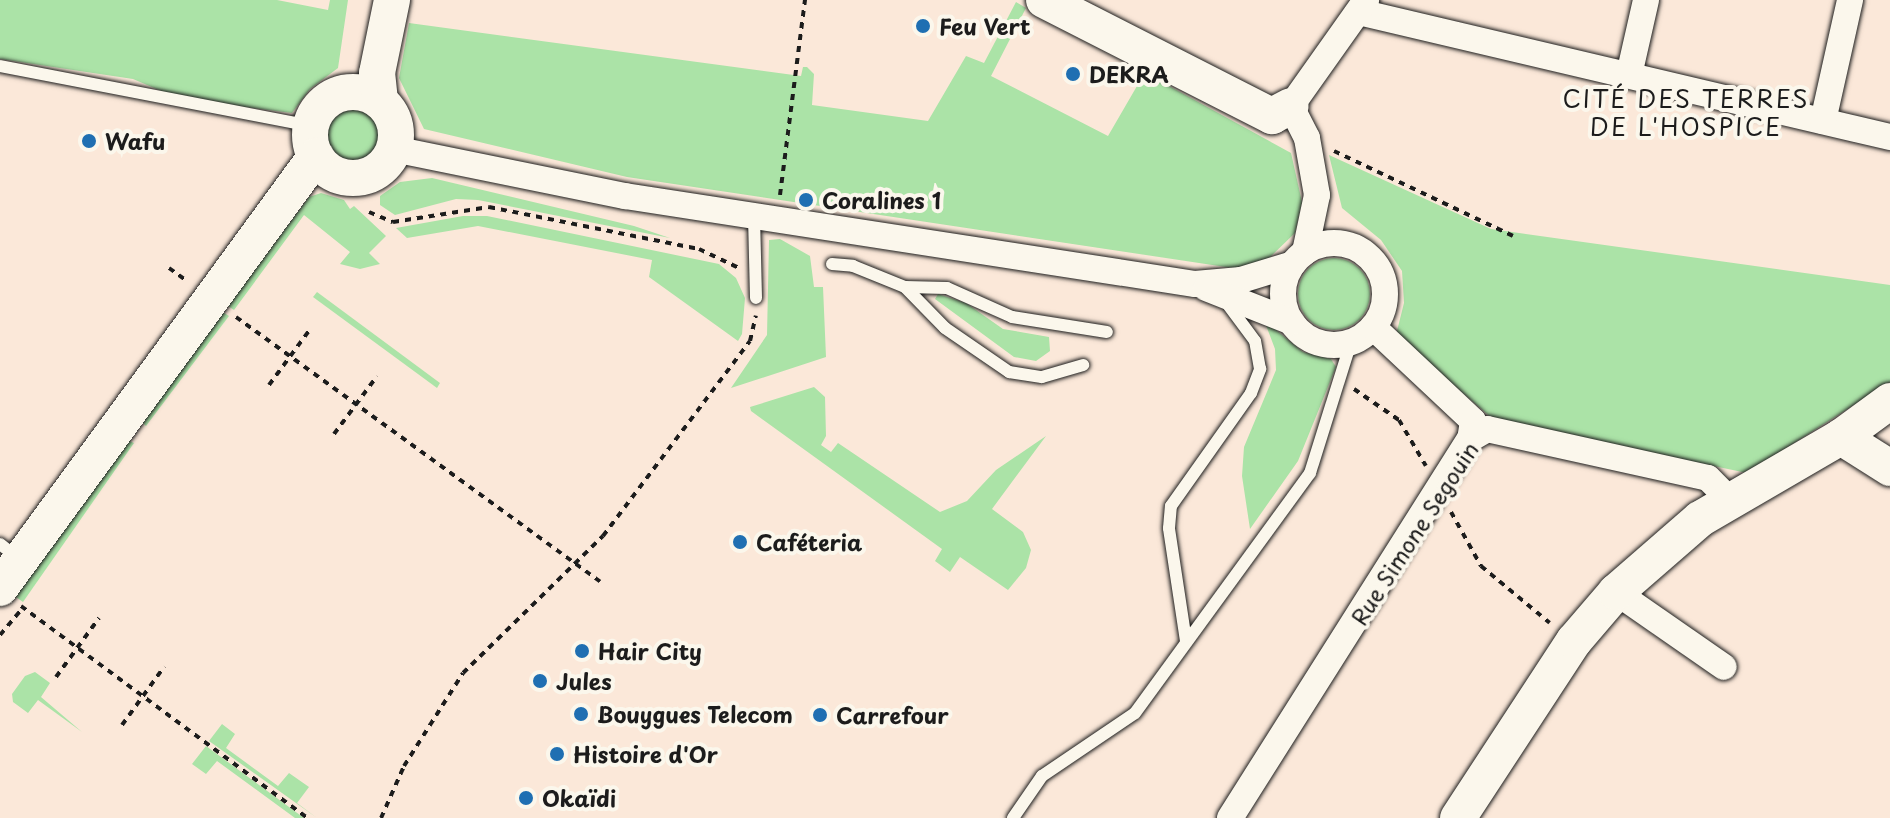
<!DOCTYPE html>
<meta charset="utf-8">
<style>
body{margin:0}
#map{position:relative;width:1890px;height:818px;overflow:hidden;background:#fbe8d9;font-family:"Playpen Sans",sans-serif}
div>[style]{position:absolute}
.green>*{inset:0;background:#abe3a7}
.round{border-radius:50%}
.path>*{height:4px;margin-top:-2px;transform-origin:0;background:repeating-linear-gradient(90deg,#1c1c1c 0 6px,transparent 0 12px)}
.roads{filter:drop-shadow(0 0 2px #1c1c1c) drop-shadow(0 0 2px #1c1c1c)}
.lane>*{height:12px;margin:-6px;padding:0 6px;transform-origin:6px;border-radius:6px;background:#fbf7ec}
.street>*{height:26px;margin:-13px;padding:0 13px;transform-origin:13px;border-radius:13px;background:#fbf7ec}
.street>.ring{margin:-13px;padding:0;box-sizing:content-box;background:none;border:26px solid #fbf7ec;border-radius:50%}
.secondary>*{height:36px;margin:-18px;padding:0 18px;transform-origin:18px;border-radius:18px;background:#fbf7ec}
.secondary>.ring{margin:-18px;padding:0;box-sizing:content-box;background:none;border:36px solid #fbf7ec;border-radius:50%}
.dots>*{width:22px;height:22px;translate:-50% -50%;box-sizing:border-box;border:4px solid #fbf7ec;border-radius:50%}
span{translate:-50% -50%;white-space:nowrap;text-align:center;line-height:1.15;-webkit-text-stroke:8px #fbf7ec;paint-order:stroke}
.poi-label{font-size:22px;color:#1c1c1c;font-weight:700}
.left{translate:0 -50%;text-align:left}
.street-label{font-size:22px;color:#1c1c1c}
.neighbourhood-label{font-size:24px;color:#1c1c1c;letter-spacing:2px}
</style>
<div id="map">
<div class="green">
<div style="clip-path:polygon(0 0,277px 0,328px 10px,330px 0,348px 0,338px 68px,310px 89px,292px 113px,180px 99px,133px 79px,0 59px)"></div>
<div style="clip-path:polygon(1016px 2px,1026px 8px,991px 76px,1108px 136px,1137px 86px,1129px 64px,1291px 153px,1302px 202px,1295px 233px,1267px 260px,1239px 269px,627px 177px,424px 129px,399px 78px,409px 23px,801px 76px,803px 67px,807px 67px,814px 74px,812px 105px,928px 121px,966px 56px,984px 63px)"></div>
<div class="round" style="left:327px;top:110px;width:52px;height:52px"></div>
<div style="clip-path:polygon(1329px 155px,1491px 229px,1890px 285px,1890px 382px,1747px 473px,1494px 420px,1396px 335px,1404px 303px,1402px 271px,1381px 240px,1342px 208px)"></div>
<div style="clip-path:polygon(432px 178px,634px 226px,670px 238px,478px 200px,456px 199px,395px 215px,380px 205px,380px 196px,400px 182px)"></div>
<div style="clip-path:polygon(321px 193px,344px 200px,350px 209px,354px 206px,386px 236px,369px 253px,380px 264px,360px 269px,340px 264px,350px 252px,304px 215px,234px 310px,228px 306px,309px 197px)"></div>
<div style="clip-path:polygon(463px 216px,487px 216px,719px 264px,736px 278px,745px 298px,742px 334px,738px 341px,649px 277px,652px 260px,478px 226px,407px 238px,396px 228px)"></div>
<div style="clip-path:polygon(780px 239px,810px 256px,814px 287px,823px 287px,826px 357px,731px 388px,767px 335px,769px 240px)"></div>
<div class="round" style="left:1298px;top:258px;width:72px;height:72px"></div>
<div style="clip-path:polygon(317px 292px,440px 383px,437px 388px,313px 297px)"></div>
<div style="clip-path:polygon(938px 294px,966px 303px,1003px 329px,1049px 337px,1050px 351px,1036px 361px,1014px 357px,935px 299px)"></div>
<div style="clip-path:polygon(218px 309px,229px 316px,146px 426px,142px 422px)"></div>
<div style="clip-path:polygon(1264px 320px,1303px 352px,1331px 359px,1336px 367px,1298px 461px,1250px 529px,1242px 476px,1244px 447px,1276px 370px,1275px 349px)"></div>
<div style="clip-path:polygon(814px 387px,825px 397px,826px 436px,821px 445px,831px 452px,838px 443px,940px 512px,967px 501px,996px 470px,1046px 436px,992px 509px,1023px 532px,1031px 550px,1026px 568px,1008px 590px,960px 557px,950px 572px,935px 561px,942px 549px,751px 411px,750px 407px)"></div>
<div style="clip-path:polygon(129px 441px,134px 443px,23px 602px,13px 595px)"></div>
<div style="clip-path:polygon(35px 672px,50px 683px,41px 697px,82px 732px,38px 700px,28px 713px,13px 702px,12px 694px,25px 676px)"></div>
<div style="clip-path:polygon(222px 724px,235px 734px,226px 748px,278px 786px,289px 773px,309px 787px,297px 803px,317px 818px,209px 741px)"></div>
<div style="clip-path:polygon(206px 746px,304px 818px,295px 818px,217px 761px,206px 774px,192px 764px)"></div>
</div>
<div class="path">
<div style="left:1334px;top:151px;width:198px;rotate:25.4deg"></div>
<div style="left:780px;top:195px;width:197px;rotate:-82.7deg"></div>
<div style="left:369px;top:212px;width:26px;rotate:23deg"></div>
<div style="left:393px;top:222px;width:97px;rotate:-8.9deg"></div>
<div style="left:489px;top:207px;width:214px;rotate:11.3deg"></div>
<div style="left:699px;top:249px;width:44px;rotate:25.4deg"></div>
<div style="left:169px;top:268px;width:22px;rotate:36deg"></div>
<div style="left:236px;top:317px;width:450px;rotate:36deg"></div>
<div style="left:269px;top:385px;width:71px;rotate:-53.6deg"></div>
<div style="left:1354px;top:389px;width:55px;rotate:34.6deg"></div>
<div style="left:1399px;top:420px;width:53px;rotate:59.6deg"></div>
<div style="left:334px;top:434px;width:72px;rotate:-53.4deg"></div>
<div style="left:1451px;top:512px;width:62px;rotate:60.9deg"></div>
<div style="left:1481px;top:566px;width:89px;rotate:39.6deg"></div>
<div style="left:21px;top:606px;width:357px;rotate:36.5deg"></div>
<div style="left:0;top:635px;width:31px;rotate:-50deg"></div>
<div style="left:56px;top:677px;width:73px;rotate:-53.9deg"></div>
<div style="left:122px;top:725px;width:72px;rotate:-54.1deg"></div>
<div style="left:381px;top:818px;width:57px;rotate:-66.1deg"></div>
<div style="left:404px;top:766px;width:110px;rotate:-57.6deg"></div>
<div style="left:463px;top:673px;width:196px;rotate:-44.4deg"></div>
<div style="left:603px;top:536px;width:244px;rotate:-53deg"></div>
<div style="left:750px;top:341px;width:26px;rotate:-77deg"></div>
</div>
<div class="roads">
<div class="lane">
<div style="left:0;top:66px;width:317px;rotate:10.9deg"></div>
<div style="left:754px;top:216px;width:82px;rotate:88.6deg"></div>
<div style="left:832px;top:264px;width:21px;rotate:5deg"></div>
<div style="left:853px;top:266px;width:56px;rotate:22deg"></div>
<div style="left:905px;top:287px;width:57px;rotate:45.7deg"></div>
<div style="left:945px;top:328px;width:78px;rotate:34.5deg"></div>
<div style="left:1009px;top:372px;width:33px;rotate:9deg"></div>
<div style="left:1042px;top:377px;width:43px;rotate:-16.3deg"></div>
<div style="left:905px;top:287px;width:42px;rotate:1.4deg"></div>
<div style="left:947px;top:288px;width:71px;rotate:24deg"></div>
<div style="left:1012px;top:317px;width:96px;rotate:9deg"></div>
<div style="left:0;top:544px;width:23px;rotate:38deg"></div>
<div style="left:1186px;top:641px;width:114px;rotate:-98.6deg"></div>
<div style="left:1169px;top:528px;width:22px;rotate:-85deg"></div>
<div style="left:1171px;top:506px;width:138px;rotate:-54.7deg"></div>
<div style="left:1251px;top:393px;width:26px;rotate:-69deg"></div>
<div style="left:1260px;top:369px;width:28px;rotate:-100deg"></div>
<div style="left:1255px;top:341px;width:44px;rotate:-126.6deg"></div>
<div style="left:1013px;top:818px;width:51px;rotate:-55.4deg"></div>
<div style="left:1042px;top:776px;width:112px;rotate:-34.1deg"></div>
<div style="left:1135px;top:713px;width:297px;rotate:-53.9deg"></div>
<div style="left:1310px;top:473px;width:137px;rotate:-72.6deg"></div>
</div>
<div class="street">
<div style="left:1359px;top:12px;width:546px;rotate:13.25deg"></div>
<div style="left:1629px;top:75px;width:77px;rotate:-77.2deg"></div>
<div style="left:1823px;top:121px;width:124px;rotate:-77.4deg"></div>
<div style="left:394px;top:149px;width:236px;rotate:11.5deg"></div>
<div style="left:625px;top:196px;width:577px;rotate:8.78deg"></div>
<div style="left:1195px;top:284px;width:46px;rotate:-5deg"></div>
<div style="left:1241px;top:280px;width:54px;rotate:-17.1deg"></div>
<div class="ring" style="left:1283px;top:243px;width:76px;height:76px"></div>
<div style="left:1305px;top:252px;width:58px;rotate:-78.1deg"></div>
<div style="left:1317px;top:195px;width:58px;rotate:-100deg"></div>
<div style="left:1307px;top:138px;width:36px;rotate:-117deg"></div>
<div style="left:1291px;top:106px;width:130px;rotate:-54.7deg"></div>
<div style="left:1206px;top:288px;width:92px;rotate:21.6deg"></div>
<div style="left:1373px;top:327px;width:137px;rotate:43.2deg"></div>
<div style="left:1473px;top:421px;width:18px;rotate:99deg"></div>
<div style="left:1616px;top:592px;width:131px;rotate:34.8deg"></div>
<div style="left:1230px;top:818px;width:449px;rotate:-57.7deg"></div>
<div style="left:1470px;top:439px;width:20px;rotate:-30deg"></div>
<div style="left:1487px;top:429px;width:226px;rotate:12.5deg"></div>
<div style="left:1708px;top:478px;width:33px;rotate:45deg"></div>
</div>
<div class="secondary">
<div style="left:1044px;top:0;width:256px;rotate:27deg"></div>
<div style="left:1272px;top:116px;width:21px;rotate:-28deg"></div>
<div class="ring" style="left:310px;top:92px;width:50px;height:50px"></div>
<div style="left:380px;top:101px;width:28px;rotate:-96deg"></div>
<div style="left:377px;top:73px;width:75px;rotate:-78.4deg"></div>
<div style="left:1841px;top:437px;width:58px;rotate:32.3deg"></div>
<div style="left:0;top:588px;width:535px;rotate:-53.82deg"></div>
<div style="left:1458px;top:818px;width:212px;rotate:-56.8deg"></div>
<div style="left:1574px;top:641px;width:65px;rotate:-49.4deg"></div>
<div style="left:1616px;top:592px;width:111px;rotate:-41deg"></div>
<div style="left:1700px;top:519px;width:163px;rotate:-30.2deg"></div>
<div style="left:1841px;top:437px;width:61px;rotate:-36.3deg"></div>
</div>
</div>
<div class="dots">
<div style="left:923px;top:26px;background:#1f6fb2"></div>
<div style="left:1073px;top:74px;background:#1f6fb2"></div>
<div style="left:89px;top:141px;background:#1f6fb2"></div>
<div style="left:806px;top:200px;background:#1f6fb2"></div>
<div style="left:740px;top:542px;background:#1f6fb2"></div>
<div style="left:582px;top:651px;background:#1f6fb2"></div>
<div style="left:540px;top:681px;background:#1f6fb2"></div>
<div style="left:581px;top:714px;background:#1f6fb2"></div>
<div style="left:820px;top:715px;background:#1f6fb2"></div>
<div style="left:557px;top:754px;background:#1f6fb2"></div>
<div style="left:526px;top:798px;background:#1f6fb2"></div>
</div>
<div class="poi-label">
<span class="left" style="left:939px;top:26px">Feu Vert</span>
<span class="left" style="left:1089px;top:74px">DEKRA</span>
<span class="left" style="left:105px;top:141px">Wafu</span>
<span class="left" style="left:822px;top:200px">Coralines 1</span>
<span class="left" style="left:756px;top:542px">Caféteria</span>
<span class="left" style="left:598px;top:651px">Hair City</span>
<span class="left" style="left:556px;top:681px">Jules</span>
<span class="left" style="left:597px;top:714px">Bouygues Telecom</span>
<span class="left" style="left:836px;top:715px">Carrefour</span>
<span class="left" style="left:573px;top:754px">Histoire d'Or</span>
<span class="left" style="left:542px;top:798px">Okaïdi</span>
</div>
<div class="street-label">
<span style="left:1414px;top:533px;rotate:-57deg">Rue Simone Segouin</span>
</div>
<div class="neighbourhood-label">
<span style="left:1686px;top:113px">CITÉ DES TERRES<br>DE L'HOSPICE</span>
</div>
</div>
